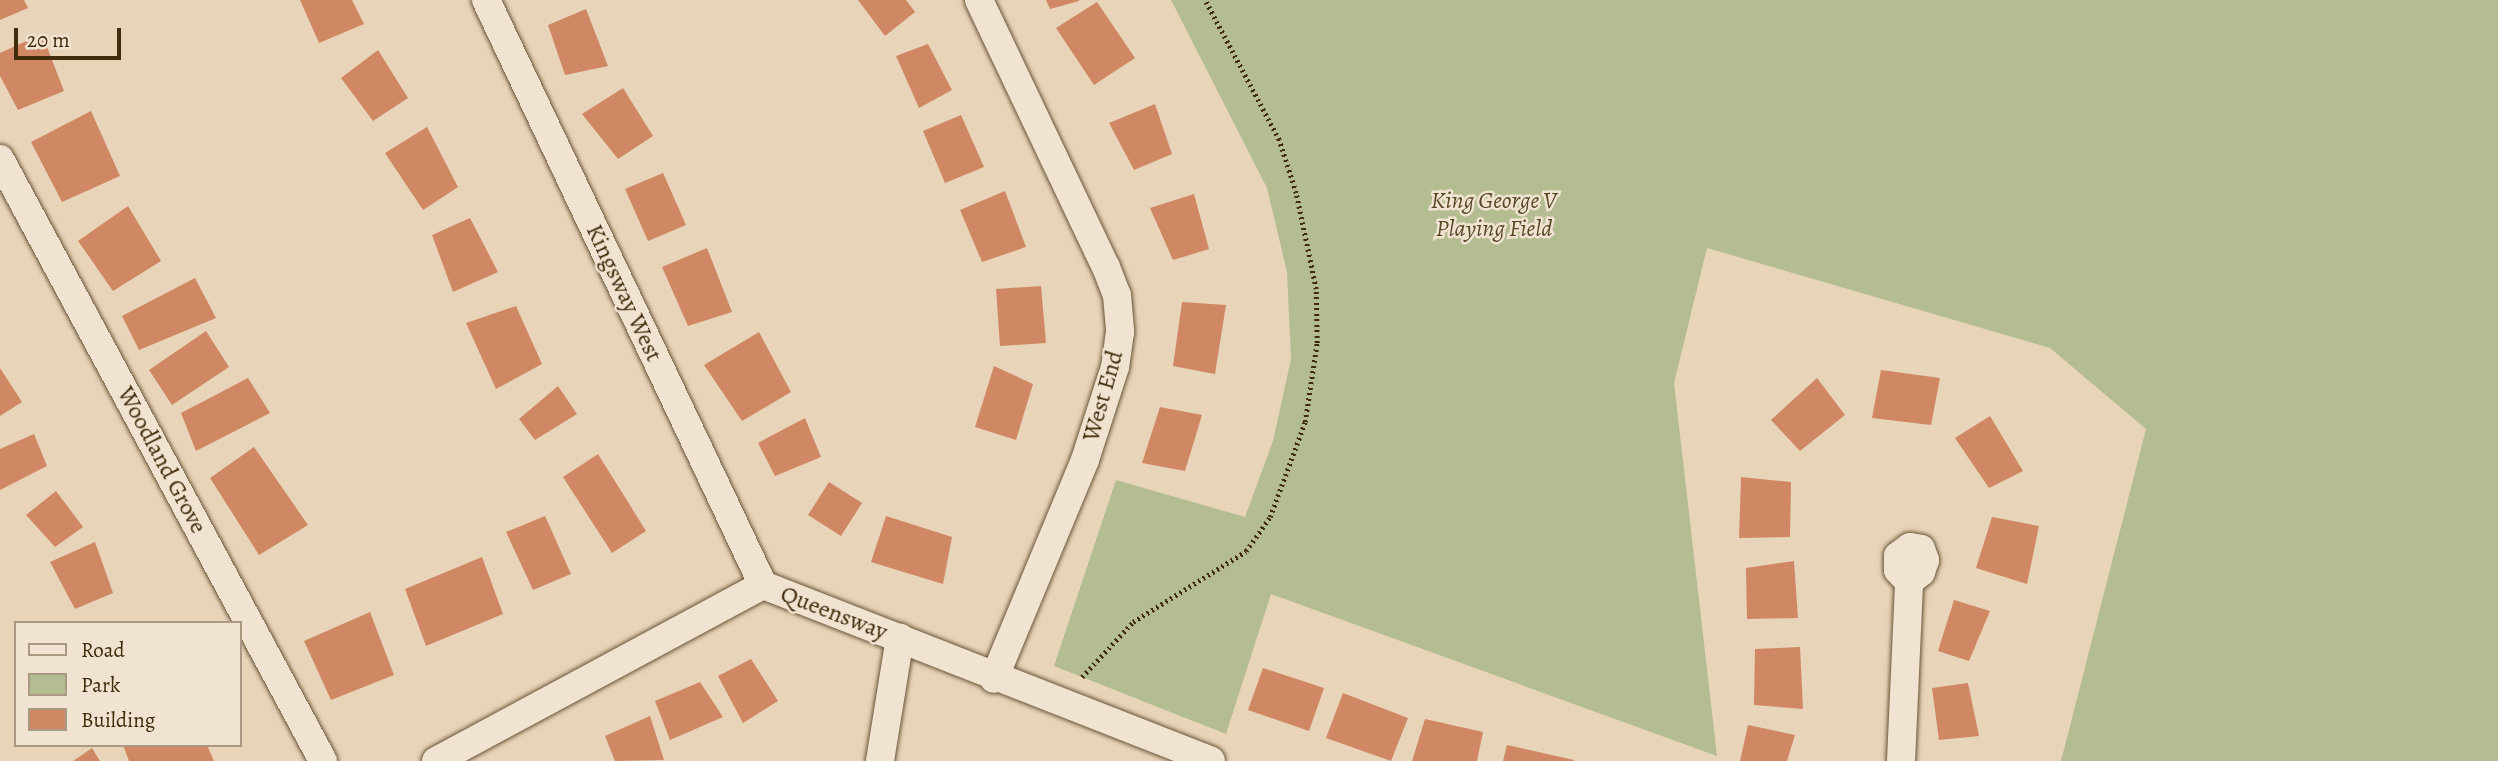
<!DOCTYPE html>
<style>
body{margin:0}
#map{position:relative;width:2498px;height:761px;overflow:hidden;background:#e8d4b9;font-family:Alegreya,serif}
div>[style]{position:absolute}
.green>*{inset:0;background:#b4bd91}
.building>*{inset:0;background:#d08864}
.path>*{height:4.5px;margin-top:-2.25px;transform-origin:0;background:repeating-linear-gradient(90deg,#402b0a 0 2px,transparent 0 5.5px)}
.roads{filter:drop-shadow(0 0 2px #6a5536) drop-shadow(0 0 2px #6a5536)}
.street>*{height:28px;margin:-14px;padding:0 14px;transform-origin:14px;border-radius:14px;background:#f0e3d2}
span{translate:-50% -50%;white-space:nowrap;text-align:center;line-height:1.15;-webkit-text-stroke:5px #f0e3d2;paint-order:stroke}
.park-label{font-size:24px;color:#574825;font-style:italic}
.street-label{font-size:24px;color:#402b0a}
.legend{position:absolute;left:14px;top:621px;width:228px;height:126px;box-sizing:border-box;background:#f0e3d2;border:2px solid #aa9982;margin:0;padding:9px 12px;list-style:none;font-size:21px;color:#402b0a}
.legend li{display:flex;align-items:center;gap:14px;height:35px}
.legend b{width:35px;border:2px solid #aa9982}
.scale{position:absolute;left:14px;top:28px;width:107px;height:32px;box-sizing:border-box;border:4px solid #402b0a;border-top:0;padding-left:9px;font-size:21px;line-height:24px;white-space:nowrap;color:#402b0a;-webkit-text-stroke:5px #f0e3d2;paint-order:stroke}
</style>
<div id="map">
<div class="green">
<div style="clip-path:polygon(1171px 0,2498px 0,2498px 761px,2061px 761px,2146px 429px,2050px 348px,1707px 248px,1674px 383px,1717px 756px,1271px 594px,1226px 734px,1054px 666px,1116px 480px,1245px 517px,1273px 441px,1291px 359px,1287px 272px,1267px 188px)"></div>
</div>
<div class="building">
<div style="clip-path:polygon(0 0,24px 0,28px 8px,0 20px)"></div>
<div style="clip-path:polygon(300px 0,352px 0,364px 24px,319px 43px)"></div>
<div style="clip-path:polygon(858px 0,906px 0,915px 12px,885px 36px)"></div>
<div style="clip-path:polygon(1046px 0,1079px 0,1079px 1px,1050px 9px)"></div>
<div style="clip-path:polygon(1097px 2px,1135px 58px,1094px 85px,1056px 28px)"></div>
<div style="clip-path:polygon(586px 9px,608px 66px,565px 75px,548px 25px)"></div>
<div style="clip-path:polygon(42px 34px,64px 91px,18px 110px,0 76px,0 53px)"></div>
<div style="clip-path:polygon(928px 44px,952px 90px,919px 108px,896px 56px)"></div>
<div style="clip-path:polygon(378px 50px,408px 98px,373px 121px,341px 78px)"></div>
<div style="clip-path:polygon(623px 88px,653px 136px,618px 159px,582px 114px)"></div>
<div style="clip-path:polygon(1155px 104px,1172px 154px,1134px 170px,1109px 123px)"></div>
<div style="clip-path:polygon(91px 111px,120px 176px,62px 202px,31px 142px)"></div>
<div style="clip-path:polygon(961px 115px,984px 167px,945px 183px,923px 131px)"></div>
<div style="clip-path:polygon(427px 127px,458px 187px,423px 210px,385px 153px)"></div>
<div style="clip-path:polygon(663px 173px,686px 225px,648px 241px,625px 189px)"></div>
<div style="clip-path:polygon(1005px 191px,1026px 247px,982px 262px,960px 210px)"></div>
<div style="clip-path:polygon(1194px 194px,1209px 249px,1173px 260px,1150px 208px)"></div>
<div style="clip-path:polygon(128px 206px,161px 261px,113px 291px,78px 241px)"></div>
<div style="clip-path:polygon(470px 218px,498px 272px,453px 292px,432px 235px)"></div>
<div style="clip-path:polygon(707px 248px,732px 312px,688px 326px,662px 267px)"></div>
<div style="clip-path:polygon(195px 278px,216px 318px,139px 350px,122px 316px)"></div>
<div style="clip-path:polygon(1041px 286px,1046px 343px,1000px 346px,996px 289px)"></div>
<div style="clip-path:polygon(1182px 302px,1226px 305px,1215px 374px,1173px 366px)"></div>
<div style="clip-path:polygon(516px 306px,542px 364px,496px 389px,466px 323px)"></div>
<div style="clip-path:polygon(206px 331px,229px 367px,172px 405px,149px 370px)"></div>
<div style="clip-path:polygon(759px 332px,791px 392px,742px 421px,704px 365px)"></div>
<div style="clip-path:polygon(994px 366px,1033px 384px,1016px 440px,975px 427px)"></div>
<div style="clip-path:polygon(0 368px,22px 402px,0 416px)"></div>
<div style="clip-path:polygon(1881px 370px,1940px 378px,1931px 425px,1872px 418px)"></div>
<div style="clip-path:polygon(248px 378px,270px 413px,196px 451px,181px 413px)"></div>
<div style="clip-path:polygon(1817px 378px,1845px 415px,1800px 451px,1771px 420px)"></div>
<div style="clip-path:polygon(558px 386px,577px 414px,535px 440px,519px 419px)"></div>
<div style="clip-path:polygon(1160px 407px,1202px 415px,1185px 471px,1142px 463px)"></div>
<div style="clip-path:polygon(1990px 416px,2023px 471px,1989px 488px,1955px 438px)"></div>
<div style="clip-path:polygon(805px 418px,821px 457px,775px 476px,758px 443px)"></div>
<div style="clip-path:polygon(34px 434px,47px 466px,0 490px,0 449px)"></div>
<div style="clip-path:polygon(254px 447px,308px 525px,259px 555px,210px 478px)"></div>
<div style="clip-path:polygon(598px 454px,646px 531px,612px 553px,563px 477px)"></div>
<div style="clip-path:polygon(1741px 477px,1791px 482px,1790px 537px,1739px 538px)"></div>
<div style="clip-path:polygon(829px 482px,862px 503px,841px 536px,808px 515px)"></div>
<div style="clip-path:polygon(56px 491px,83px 527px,55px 547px,26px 515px)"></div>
<div style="clip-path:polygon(545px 516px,571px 574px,533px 590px,506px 532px)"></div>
<div style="clip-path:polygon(886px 516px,952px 537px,943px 584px,871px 562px)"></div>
<div style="clip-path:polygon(1992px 517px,2039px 526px,2027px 584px,1976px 568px)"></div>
<div style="clip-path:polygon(95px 542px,113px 593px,75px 609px,50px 562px)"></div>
<div style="clip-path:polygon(482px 557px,503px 614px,426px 646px,405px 589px)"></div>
<div style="clip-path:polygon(1794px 561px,1798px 618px,1747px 619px,1746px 568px)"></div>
<div style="clip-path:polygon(1954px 600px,1990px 611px,1969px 661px,1938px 651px)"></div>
<div style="clip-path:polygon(370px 612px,394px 675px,331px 700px,304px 641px)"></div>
<div style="clip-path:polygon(1800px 647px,1803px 709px,1754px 705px,1755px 649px)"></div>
<div style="clip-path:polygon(751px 659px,778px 701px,743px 723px,718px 676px)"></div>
<div style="clip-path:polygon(1263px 668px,1324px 688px,1309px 731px,1248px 710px)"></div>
<div style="clip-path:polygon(700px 682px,723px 717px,670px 740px,655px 701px)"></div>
<div style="clip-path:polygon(1968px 683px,1979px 736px,1939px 740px,1932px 688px)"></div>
<div style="clip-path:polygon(1343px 693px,1408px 718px,1391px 761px,1326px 738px)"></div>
<div style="clip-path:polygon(650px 716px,664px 760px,615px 761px,605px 736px)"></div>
<div style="clip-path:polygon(1425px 719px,1483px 732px,1477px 761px,1412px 761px)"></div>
<div style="clip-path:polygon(1748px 725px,1795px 735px,1787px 761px,1740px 761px)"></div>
<div style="clip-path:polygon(123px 745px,207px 745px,214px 761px,129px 761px)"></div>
<div style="clip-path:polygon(1507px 745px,1574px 760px,1574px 761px,1503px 761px)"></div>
<div style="clip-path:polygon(92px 748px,100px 761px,73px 761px)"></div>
</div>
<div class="path">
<div style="left:1082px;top:677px;width:75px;rotate:-47.2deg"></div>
<div style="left:1133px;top:622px;width:133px;rotate:-32.1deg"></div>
<div style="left:1246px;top:551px;width:42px;rotate:-54.8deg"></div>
<div style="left:1270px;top:517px;width:101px;rotate:-69.8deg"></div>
<div style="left:1305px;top:422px;width:80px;rotate:-81.4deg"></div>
<div style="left:1317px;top:343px;width:54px;rotate:-91.1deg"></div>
<div style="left:1316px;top:289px;width:98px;rotate:-101.8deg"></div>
<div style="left:1296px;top:193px;width:56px;rotate:-107.8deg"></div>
<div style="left:1279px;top:140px;width:158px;rotate:-117.9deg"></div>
</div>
<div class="roads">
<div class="street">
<div style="left:486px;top:0;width:647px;rotate:64.66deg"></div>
<div style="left:979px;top:0;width:296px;rotate:64.6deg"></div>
<div style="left:1106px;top:267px;width:30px;rotate:69deg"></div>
<div style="left:1117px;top:295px;width:37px;rotate:85deg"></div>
<div style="left:1120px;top:332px;width:35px;rotate:98deg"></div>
<div style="left:1115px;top:367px;width:98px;rotate:107.9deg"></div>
<div style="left:1085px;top:460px;width:237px;rotate:112.6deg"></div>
<div style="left:0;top:159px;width:683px;rotate:61.78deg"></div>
<div style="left:436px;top:761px;width:371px;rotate:-28.3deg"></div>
<div style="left:763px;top:585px;width:481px;rotate:21.4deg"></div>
<div style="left:880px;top:761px;width:125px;rotate:-80.8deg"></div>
<div style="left:1901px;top:761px;width:179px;rotate:-87.4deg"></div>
<div style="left:1909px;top:582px;width:16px;rotate:-133deg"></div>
<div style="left:1898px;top:570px;width:14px;rotate:-90deg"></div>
<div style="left:1898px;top:556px;width:15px;rotate:-37deg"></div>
<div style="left:1910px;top:547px;width:11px;rotate:10deg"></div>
<div style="left:1921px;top:549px;width:12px;rotate:70deg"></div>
<div style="left:1925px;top:560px;width:13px;rotate:108deg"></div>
<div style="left:1921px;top:572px;width:16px;rotate:140deg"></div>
</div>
</div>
<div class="park-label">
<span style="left:1494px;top:215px">King George V<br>Playing Field</span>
</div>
<div class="street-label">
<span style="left:624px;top:293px;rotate:65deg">Kingsway West</span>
<span style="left:1103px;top:396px;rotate:-74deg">West End</span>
<span style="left:162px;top:460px;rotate:62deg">Woodland Grove</span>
<span style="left:834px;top:613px;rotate:21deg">Queensway</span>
</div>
<ul class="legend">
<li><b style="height:9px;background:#f0e3d2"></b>Road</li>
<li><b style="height:19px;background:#b4bd91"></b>Park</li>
<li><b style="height:19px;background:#d08864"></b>Building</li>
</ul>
<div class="scale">20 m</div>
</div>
